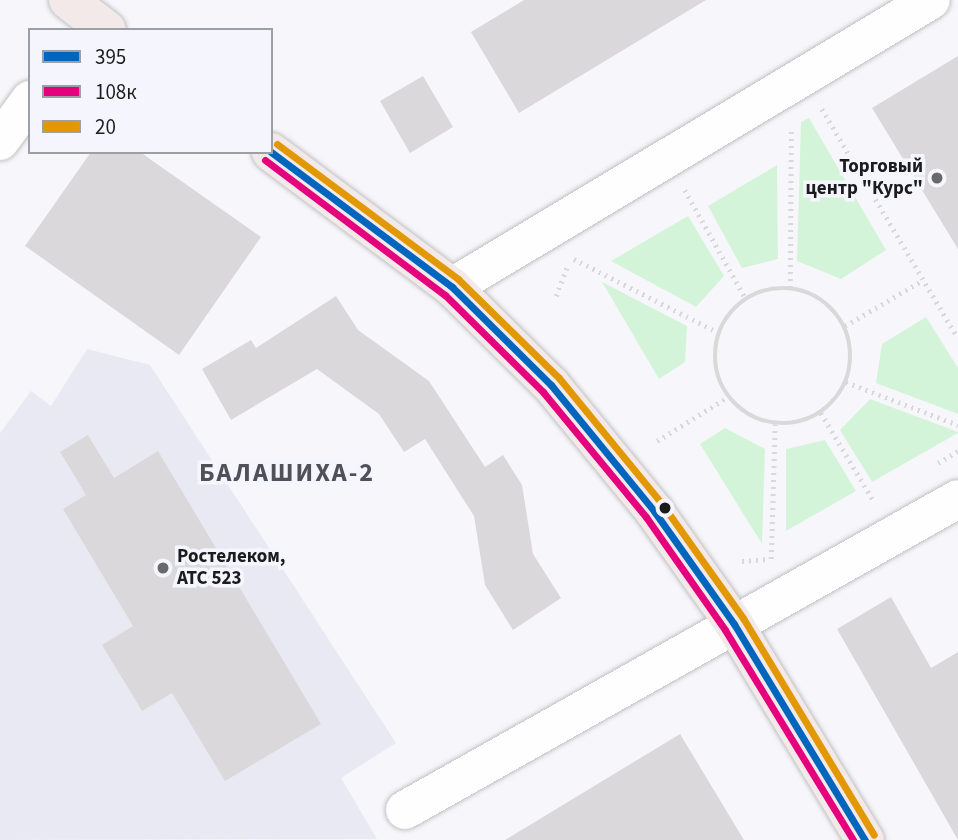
<!DOCTYPE html>
<meta charset="utf-8">
<style>
body{margin:0}
#map{position:relative;width:958px;height:840px;overflow:hidden;background:#f7f7fb;font-family:"Source Sans 3",sans-serif}
div>[style]{position:absolute}
.built>*{inset:0;background:#e8e9f2}
.green>*{inset:0;background:#d4f4d9}
.building>*{inset:0;background:#dad8db}
.path>*{height:4.5px;margin-top:-2.25px;transform-origin:0;background:repeating-linear-gradient(90deg,#d9d9da 0 2px,transparent 0 7px)}
.path>.ring{margin:-2.25px;padding:0;box-sizing:content-box;background:none;border:4.5px solid #d9d9da;border-radius:50%}
.roads{filter:drop-shadow(0 0 2px #c1c1c4) drop-shadow(0 0 2px #c1c1c4)}
.minor>*{height:38px;margin:-19px;padding:0 19px;transform-origin:19px;border-radius:19px;background:#fefefe}
.major>*{height:38px;margin:-19px;padding:0 19px;transform-origin:19px;border-radius:19px;background:#f3e9e9}
.bus-1>*{height:7px;margin:-3.5px;padding:0 3.5px;transform-origin:3.5px;border-radius:3.5px;background:#0065bd}
.bus-2>*{height:7px;margin:-3.5px;padding:0 3.5px;transform-origin:3.5px;border-radius:3.5px;background:#e5007d}
.bus-3>*{height:7px;margin:-3.5px;padding:0 3.5px;transform-origin:3.5px;border-radius:3.5px;background:#e19803}
.dots>*{width:19px;height:19px;translate:-50% -50%;box-sizing:border-box;border:4px solid #f5f6fd;border-radius:50%}
span{translate:-50% -50%;white-space:nowrap;text-align:center;line-height:1.15;-webkit-text-stroke:7px #f5f6fd;paint-order:stroke}
.poi-label{font-size:19px;color:#1c1c1e;font-weight:700}
.right{translate:-100% -50%;text-align:right}
.left{translate:0 -50%;text-align:left}
.district-label{font-size:26px;color:#505056;font-weight:700;letter-spacing:2px}
.legend{position:absolute;left:28px;top:28px;width:245px;height:126px;box-sizing:border-box;background:#f5f6fd;border:2px solid #9e9fa4;margin:0;padding:9px 12px;list-style:none;font-size:21px;color:#1c1c1e}
.legend li{display:flex;align-items:center;gap:14px;height:35px}
.legend b{width:35px;border:2px solid #9e9fa4}
</style>
<div id="map">
<div class="built">
<div style="clip-path:polygon(87px 349px,150px 365px,396px 743px,341px 778px,377px 839px,0 840px,0 433px,31px 391px,51px 406px)"></div>
</div>
<div class="green">
<div style="clip-path:polygon(809px 118px,886px 250px,841px 279px,797px 261px,801px 122px)"></div>
<div style="clip-path:polygon(777px 165px,778px 259px,742px 268px,708px 206px)"></div>
<div style="clip-path:polygon(688px 216px,724px 276px,696px 307px,611px 261px)"></div>
<div style="clip-path:polygon(602px 282px,687px 326px,685px 362px,659px 379px)"></div>
<div style="clip-path:polygon(926px 317px,958px 368px,958px 414px,876px 383px,882px 344px)"></div>
<div style="clip-path:polygon(870px 399px,958px 432px,958px 433px,872px 482px,840px 430px)"></div>
<div style="clip-path:polygon(725px 428px,765px 449px,762px 544px,700px 444px)"></div>
<div style="clip-path:polygon(825px 440px,856px 491px,786px 531px,786px 449px)"></div>
</div>
<div class="building">
<div style="clip-path:polygon(524px 0,706px 0,519px 113px,471px 32px)"></div>
<div style="clip-path:polygon(958px 56px,958px 249px,872px 108px)"></div>
<div style="clip-path:polygon(423px 76px,453px 127px,410px 153px,380px 101px)"></div>
<div style="clip-path:polygon(91px 152px,140px 152px,261px 237px,179px 355px,25px 246px)"></div>
<div style="clip-path:polygon(336px 296px,358px 330px,429px 381px,485px 467px,503px 455px,522px 485px,533px 554px,561px 598px,513px 630px,485px 585px,474px 516px,425px 439px,404px 452px,379px 414px,317px 369px,231px 420px,202px 369px,251px 340px,256px 348px)"></div>
<div style="clip-path:polygon(88px 435px,114px 478px,158px 451px,321px 724px,225px 781px,172px 693px,142px 711px,102px 645px,133px 626px,63px 509px,86px 495px,60px 452px)"></div>
<div style="clip-path:polygon(891px 597px,931px 668px,958px 652px,958px 840px,837px 629px)"></div>
<div style="clip-path:polygon(680px 734px,744px 840px,505px 840px)"></div>
</div>
<div class="path">
<div style="left:822px;top:109px;width:266px;rotate:59.3deg"></div>
<div style="left:685px;top:190px;width:125px;rotate:60.8deg"></div>
<div style="left:574px;top:259px;width:163px;rotate:27deg"></div>
<div style="left:790px;top:288px;width:160px;rotate:-89.6deg"></div>
<div class="ring" style="left:715px;top:288px;width:131.5px;height:131.5px"></div>
<div style="left:556px;top:296px;width:34px;rotate:-69deg"></div>
<div style="left:845px;top:326px;width:91px;rotate:-30.5deg"></div>
<div style="left:846px;top:382px;width:120px;rotate:21deg"></div>
<div style="left:821px;top:413px;width:101px;rotate:59.1deg"></div>
<div style="left:657px;top:441px;width:84px;rotate:-31.8deg"></div>
<div style="left:938px;top:463px;width:23px;rotate:-31deg"></div>
<div style="left:771px;top:559px;width:135px;rotate:-88.3deg"></div>
<div style="left:742px;top:561px;width:27px;rotate:-4deg"></div>
</div>
<div class="roads">
<div class="minor">
<div style="left:0;top:141px;width:51px;rotate:-53.8deg"></div>
<div style="left:452px;top:287px;width:558px;rotate:-30.93deg"></div>
<div style="left:405px;top:810px;width:634px;rotate:-29.35deg"></div>
</div>
<div class="major">
<div style="left:68px;top:0;width:49px;rotate:37.6deg"></div>
<div style="left:271px;top:152px;width:226px;rotate:36.7deg"></div>
<div style="left:452px;top:287px;width:139px;rotate:44.7deg"></div>
<div style="left:551px;top:385px;width:163px;rotate:50.7deg"></div>
<div style="left:654px;top:511px;width:138px;rotate:54.7deg"></div>
<div style="left:734px;top:624px;width:253px;rotate:58.8deg"></div>
</div>
</div>
<div class="bus-1">
<div style="left:271px;top:152px;width:226px;rotate:36.7deg"></div>
<div style="left:452px;top:287px;width:139px;rotate:44.7deg"></div>
<div style="left:551px;top:385px;width:163px;rotate:50.7deg"></div>
<div style="left:654px;top:511px;width:138px;rotate:54.7deg"></div>
<div style="left:734px;top:624px;width:253px;rotate:58.8deg"></div>
</div>
<div class="bus-2">
<div style="left:265px;top:160px;width:225px;rotate:36.9deg"></div>
<div style="left:445px;top:295px;width:138px;rotate:44.7deg"></div>
<div style="left:543px;top:392px;width:162px;rotate:50.5deg"></div>
<div style="left:646px;top:517px;width:138px;rotate:55deg"></div>
<div style="left:725px;top:630px;width:246px;rotate:58.6deg"></div>
</div>
<div class="bus-3">
<div style="left:277px;top:144px;width:226px;rotate:36.7deg"></div>
<div style="left:458px;top:279px;width:141px;rotate:44.4deg"></div>
<div style="left:559px;top:378px;width:163px;rotate:50.7deg"></div>
<div style="left:662px;top:504px;width:140px;rotate:54.6deg"></div>
<div style="left:743px;top:618px;width:253px;rotate:58.9deg"></div>
</div>
<div class="dots">
<div style="left:937px;top:178px;background:#69696b"></div>
<div style="left:665px;top:508px;background:#1c1c1e"></div>
<div style="left:163px;top:568px;background:#69696b"></div>
</div>
<div class="poi-label">
<span class="right" style="left:923px;top:178px">Торговый<br>центр "Курс"</span>
<span class="left" style="left:177px;top:568px">Ростелеком,<br>АТС 523</span>
</div>
<div class="district-label">
<span style="left:287px;top:473px">БАЛАШИХА-2</span>
</div>
<ul class="legend">
<li><b style="height:9px;background:#0065bd"></b>395</li>
<li><b style="height:9px;background:#e5007d"></b>108к</li>
<li><b style="height:9px;background:#e19803"></b>20</li>
</ul>
</div>
